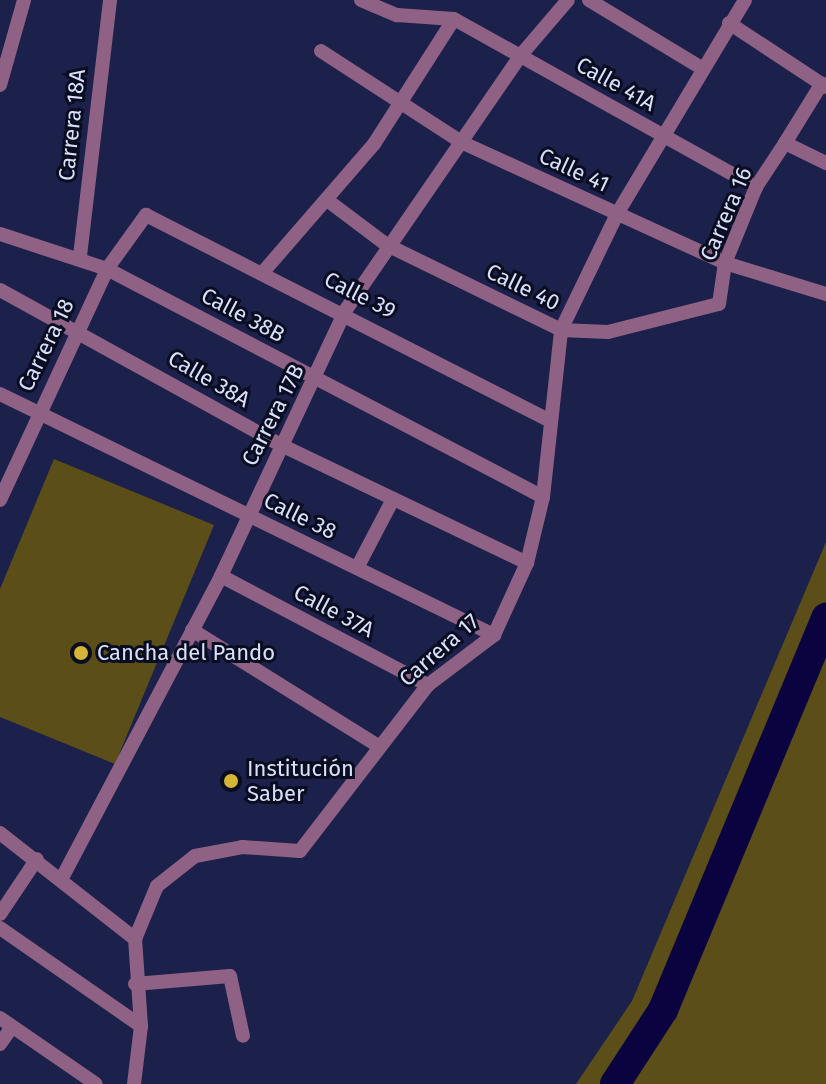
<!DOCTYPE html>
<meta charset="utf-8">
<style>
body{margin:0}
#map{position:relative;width:826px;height:1084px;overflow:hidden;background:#1c214b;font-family:"Fira Sans",sans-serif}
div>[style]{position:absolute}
.green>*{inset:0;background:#5b4e18}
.river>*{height:30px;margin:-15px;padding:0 15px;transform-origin:15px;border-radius:15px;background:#0a0340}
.street>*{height:14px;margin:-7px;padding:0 7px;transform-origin:7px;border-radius:7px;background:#8f6285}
.dots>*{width:22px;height:22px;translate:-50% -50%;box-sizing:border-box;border:4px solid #0a0d20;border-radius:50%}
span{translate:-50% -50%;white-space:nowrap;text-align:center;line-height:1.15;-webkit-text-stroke:6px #0a0d20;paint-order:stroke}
.street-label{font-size:22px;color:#d9e0fb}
.poi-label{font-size:22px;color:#d9e0fb}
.left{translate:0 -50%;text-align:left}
</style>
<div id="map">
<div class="green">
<div style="clip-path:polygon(54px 459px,214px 525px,115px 764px,0 717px,0 589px)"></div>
<div style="clip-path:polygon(826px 542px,826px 1084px,576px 1084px,632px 1001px)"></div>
</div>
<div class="river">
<div style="left:615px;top:1084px;width:88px;rotate:-57deg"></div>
<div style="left:663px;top:1010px;width:425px;rotate:-67.4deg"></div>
</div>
<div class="street">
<div style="left:361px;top:0;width:39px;rotate:23deg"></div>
<div style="left:397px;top:15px;width:57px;rotate:4deg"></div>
<div style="left:454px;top:19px;width:346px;rotate:29.1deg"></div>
<div style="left:589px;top:0;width:130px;rotate:31.1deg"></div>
<div style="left:729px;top:23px;width:116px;rotate:33.4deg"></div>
<div style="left:321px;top:51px;width:167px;rotate:33deg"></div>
<div style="left:461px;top:142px;width:290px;rotate:24.6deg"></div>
<div style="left:725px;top:263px;width:106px;rotate:17.1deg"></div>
<div style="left:0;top:85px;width:88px;rotate:-74.2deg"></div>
<div style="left:785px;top:143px;width:70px;rotate:-58.3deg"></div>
<div style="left:327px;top:200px;width:75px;rotate:36.9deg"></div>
<div style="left:387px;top:245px;width:194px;rotate:26deg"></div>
<div style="left:561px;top:330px;width:47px;rotate:2.4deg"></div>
<div style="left:608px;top:332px;width:114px;rotate:-14.2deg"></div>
<div style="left:719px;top:304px;width:41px;rotate:-81.7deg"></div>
<div style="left:725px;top:263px;width:82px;rotate:-67.8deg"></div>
<div style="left:756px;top:187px;width:53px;rotate:-56.6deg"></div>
<div style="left:785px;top:143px;width:46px;rotate:26deg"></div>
<div style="left:0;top:234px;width:113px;rotate:18.1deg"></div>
<div style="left:107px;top:269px;width:492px;rotate:27.6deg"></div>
<div style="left:80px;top:256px;width:258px;rotate:-83.3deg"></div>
<div style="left:264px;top:271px;width:168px;rotate:-49.1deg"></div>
<div style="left:374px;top:144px;width:148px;rotate:-57.4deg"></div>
<div style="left:0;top:290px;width:321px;rotate:28.9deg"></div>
<div style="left:281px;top:445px;width:273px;rotate:25.6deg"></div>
<div style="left:0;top:394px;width:550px;rotate:26.01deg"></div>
<div style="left:0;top:500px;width:255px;rotate:-65.1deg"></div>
<div style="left:107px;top:269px;width:67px;rotate:-54.2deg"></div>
<div style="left:146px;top:215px;width:454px;rotate:27deg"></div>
<div style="left:357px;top:568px;width:78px;rotate:-62.4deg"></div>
<div style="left:221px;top:576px;width:234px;rotate:27.8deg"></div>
<div style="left:192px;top:630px;width:216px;rotate:31.9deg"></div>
<div style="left:0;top:833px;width:172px;rotate:38.1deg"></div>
<div style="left:62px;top:878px;width:341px;rotate:-62.2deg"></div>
<div style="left:221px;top:576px;width:293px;rotate:-64.9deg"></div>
<div style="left:345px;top:311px;width:311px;rotate:-55.5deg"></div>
<div style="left:521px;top:55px;width:72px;rotate:-49.5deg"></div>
<div style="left:0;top:914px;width:66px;rotate:-56.1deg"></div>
<div style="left:0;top:928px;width:172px;rotate:34.8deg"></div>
<div style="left:135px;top:984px;width:95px;rotate:-4.8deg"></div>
<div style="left:230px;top:976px;width:61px;rotate:77.8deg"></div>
<div style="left:0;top:1018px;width:116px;rotate:34.5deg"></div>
<div style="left:0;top:1044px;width:21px;rotate:-55deg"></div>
<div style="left:134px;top:1084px;width:58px;rotate:-83.1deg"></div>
<div style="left:141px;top:1026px;width:87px;rotate:-93.9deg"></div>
<div style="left:135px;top:939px;width:57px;rotate:-67.5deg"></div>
<div style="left:157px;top:886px;width:48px;rotate:-38.3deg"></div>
<div style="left:195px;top:856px;width:48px;rotate:-10.8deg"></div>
<div style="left:242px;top:847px;width:58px;rotate:3.9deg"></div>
<div style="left:300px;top:851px;width:210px;rotate:-52.4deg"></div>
<div style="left:428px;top:685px;width:83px;rotate:-37.1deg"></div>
<div style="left:494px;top:635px;width:79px;rotate:-65.4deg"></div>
<div style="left:527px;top:563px;width:68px;rotate:-76.4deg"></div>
<div style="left:543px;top:497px;width:168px;rotate:-83.8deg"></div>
<div style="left:561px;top:330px;width:129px;rotate:-64.2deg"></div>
<div style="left:617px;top:214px;width:249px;rotate:-59.1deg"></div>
</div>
<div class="dots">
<div style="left:81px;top:653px;background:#d5b535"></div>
<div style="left:231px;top:781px;background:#d5b535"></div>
</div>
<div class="street-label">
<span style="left:616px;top:84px;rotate:29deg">Calle 41A</span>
<span style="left:72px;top:125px;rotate:-84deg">Carrera 18A</span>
<span style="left:574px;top:170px;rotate:25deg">Calle 41</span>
<span style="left:726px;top:214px;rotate:-67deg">Carrera 16</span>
<span style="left:523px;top:287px;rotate:26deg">Calle 40</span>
<span style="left:360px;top:295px;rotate:27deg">Calle 39</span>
<span style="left:243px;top:315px;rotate:28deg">Calle 38B</span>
<span style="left:46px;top:345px;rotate:-64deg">Carrera 18</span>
<span style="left:209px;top:379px;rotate:30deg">Calle 38A</span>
<span style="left:273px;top:415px;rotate:-63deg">Carrera 17B</span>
<span style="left:300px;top:516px;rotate:26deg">Calle 38</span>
<span style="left:334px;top:611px;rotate:28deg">Calle 37A</span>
<span style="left:439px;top:650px;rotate:-41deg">Carrera 17</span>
</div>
<div class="poi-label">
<span class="left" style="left:97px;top:653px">Cancha del Pando</span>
<span class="left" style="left:247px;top:781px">Institución<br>Saber</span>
</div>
</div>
